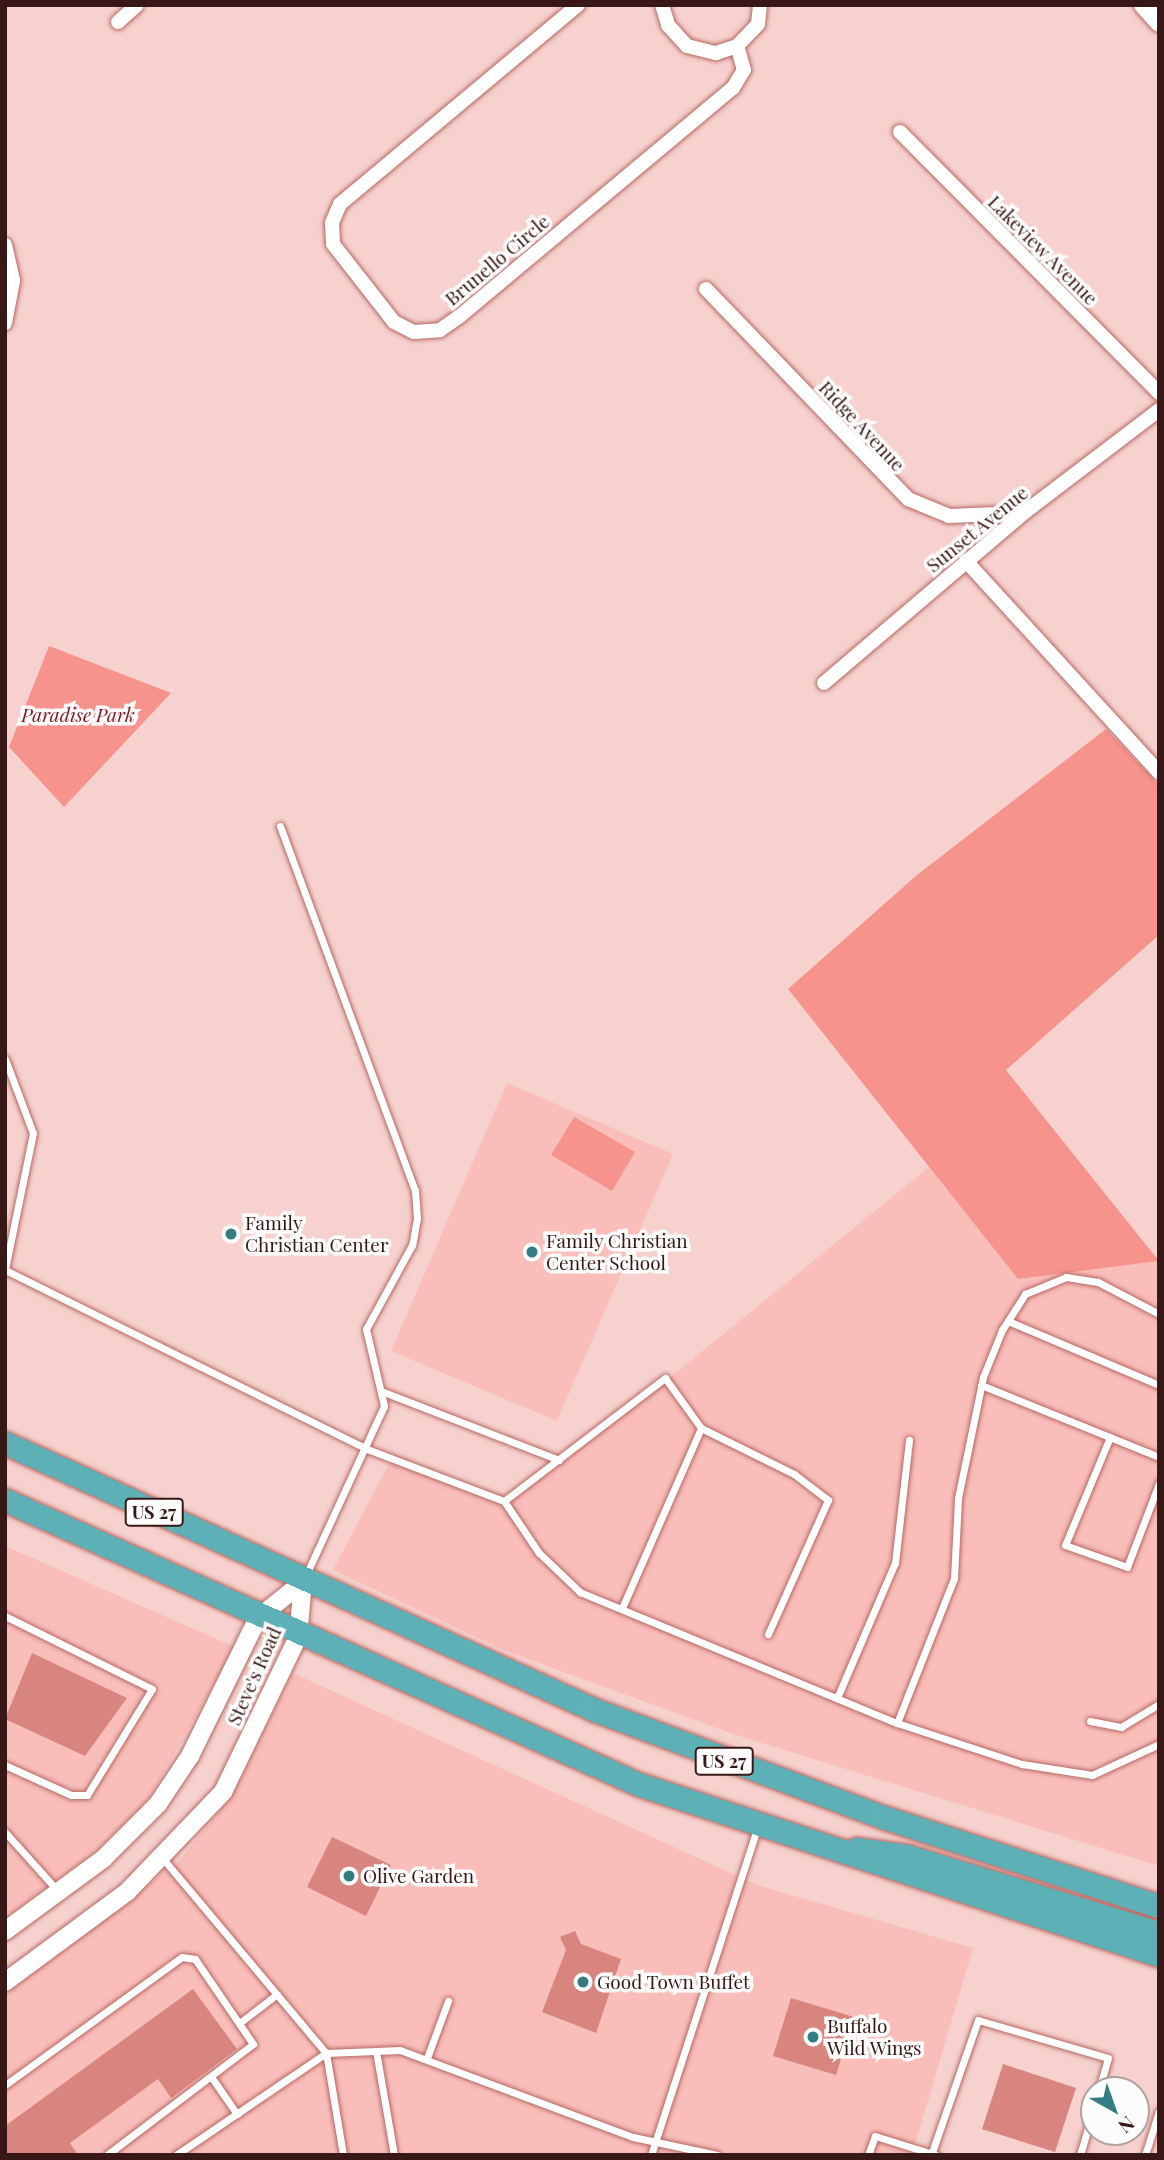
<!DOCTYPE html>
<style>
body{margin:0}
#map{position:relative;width:1164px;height:2160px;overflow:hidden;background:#f6d1cd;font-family:"Playfair Display",serif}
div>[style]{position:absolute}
.built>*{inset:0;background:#f9beba}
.green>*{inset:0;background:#f7938d}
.building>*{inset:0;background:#d9857f}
.roads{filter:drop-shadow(0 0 2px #b86762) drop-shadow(0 0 2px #b86762)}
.service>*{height:7px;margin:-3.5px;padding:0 3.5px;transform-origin:3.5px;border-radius:3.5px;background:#fff}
.minor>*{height:14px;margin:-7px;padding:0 7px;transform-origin:7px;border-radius:7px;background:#fff}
.tertiary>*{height:18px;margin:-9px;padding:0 9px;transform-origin:9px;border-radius:9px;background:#fff}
.trunk>*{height:23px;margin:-11.5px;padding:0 11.5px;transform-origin:11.5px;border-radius:11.5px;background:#5eb0b7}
.dots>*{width:19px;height:19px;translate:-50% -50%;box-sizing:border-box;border:4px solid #fcfcfc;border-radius:50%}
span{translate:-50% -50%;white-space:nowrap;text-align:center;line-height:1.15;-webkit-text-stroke:7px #fcfcfc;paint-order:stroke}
.shield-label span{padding:2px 5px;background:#fcfcfc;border:2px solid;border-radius:5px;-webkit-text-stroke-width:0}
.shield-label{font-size:18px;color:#381816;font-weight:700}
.street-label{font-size:19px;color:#381816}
.park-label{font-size:19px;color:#81161d;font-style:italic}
.poi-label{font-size:19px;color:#381816}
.left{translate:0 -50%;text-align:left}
.frame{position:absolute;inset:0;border:7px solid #381816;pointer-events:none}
.north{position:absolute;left:1080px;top:2076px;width:70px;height:70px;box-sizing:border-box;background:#fcfcfc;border:2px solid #aea1a0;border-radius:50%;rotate:140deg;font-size:19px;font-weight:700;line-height:28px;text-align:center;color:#381816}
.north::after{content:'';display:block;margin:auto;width:24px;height:32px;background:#357d84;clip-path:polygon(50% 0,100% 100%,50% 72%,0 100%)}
</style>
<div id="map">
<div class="built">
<div style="clip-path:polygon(507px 1083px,673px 1154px,557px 1421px,391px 1351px)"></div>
<div style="clip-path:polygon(929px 1167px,1018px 1279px,1159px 1261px,1159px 1866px,736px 1735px,506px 1651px,333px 1570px,394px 1454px,502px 1502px,678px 1371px)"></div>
<div style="clip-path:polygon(5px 1546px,235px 1647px,150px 1797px,96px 1851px,5px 1918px)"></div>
<div style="clip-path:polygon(293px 1673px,757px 1885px,973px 1948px,912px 2155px,5px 2155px,5px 1995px,178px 1862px,231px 1797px)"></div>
</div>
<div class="green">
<div style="clip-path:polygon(49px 646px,171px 693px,64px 807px,9px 747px)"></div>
<div style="clip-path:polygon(1106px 729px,1159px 785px,1159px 935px,1006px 1070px,1159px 1261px,1018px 1279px,788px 989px,917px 875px)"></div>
<div style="clip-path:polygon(574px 1117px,635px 1152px,612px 1191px,551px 1155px)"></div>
</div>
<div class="building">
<div style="clip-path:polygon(32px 1653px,127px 1698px,85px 1756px,5px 1719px)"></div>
<div style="clip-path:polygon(332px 1837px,391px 1865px,366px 1916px,307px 1887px)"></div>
<div style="clip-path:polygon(575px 1931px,581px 1944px,621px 1959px,596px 2033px,542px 2012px,566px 1950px,560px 1937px)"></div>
<div style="clip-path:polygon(193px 1989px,237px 2049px,171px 2098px,158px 2079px,70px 2143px,78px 2155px,5px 2155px,5px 2126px)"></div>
<div style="clip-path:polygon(791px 1998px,854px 2017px,836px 2075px,773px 2056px)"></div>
<div style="clip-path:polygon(1003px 2064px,1076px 2088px,1055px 2152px,982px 2129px)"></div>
</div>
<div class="roads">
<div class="service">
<div style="left:280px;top:826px;width:388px;rotate:69.7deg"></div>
<div style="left:415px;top:1190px;width:28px;rotate:86deg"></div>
<div style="left:417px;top:1218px;width:27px;rotate:100deg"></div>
<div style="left:412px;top:1245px;width:96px;rotate:118.7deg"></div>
<div style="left:366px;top:1329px;width:79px;rotate:76.8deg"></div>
<div style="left:384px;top:1406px;width:186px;rotate:114.8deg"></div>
<div style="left:5px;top:1059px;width:79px;rotate:69.3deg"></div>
<div style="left:33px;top:1133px;width:139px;rotate:101.6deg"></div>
<div style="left:5px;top:1270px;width:404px;rotate:26.3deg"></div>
<div style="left:367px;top:1449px;width:147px;rotate:20.8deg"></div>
<div style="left:504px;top:1501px;width:63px;rotate:56.1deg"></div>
<div style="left:539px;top:1553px;width:57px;rotate:43.6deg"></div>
<div style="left:580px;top:1592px;width:343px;rotate:22.5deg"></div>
<div style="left:897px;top:1723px;width:132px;rotate:18.2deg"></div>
<div style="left:1022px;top:1764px;width:71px;rotate:8.9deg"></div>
<div style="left:1092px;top:1775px;width:74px;rotate:-24.8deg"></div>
<div style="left:1008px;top:1321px;width:164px;rotate:23deg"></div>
<div style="left:981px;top:1385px;width:192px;rotate:22deg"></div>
<div style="left:381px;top:1391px;width:191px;rotate:21.2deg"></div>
<div style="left:1110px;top:1437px;width:117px;rotate:112.6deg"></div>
<div style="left:1065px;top:1545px;width:66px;rotate:19.5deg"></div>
<div style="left:1127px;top:1567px;width:90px;rotate:-69.1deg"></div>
<div style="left:504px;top:1501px;width:203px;rotate:-37.4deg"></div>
<div style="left:665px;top:1378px;width:62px;rotate:54.2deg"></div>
<div style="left:701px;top:1428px;width:104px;rotate:26.3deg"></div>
<div style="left:794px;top:1474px;width:43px;rotate:37.4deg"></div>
<div style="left:828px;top:1500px;width:147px;rotate:114.1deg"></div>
<div style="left:622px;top:1608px;width:197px;rotate:-66.3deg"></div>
<div style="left:5px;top:1616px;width:164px;rotate:26.4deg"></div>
<div style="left:152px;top:1689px;width:124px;rotate:121.5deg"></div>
<div style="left:87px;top:1795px;width:16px;rotate:180deg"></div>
<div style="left:71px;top:1795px;width:72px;rotate:-155.6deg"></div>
<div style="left:837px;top:1698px;width:147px;rotate:-66.8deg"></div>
<div style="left:895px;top:1563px;width:124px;rotate:-83.5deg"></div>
<div style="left:1090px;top:1721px;width:32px;rotate:11deg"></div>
<div style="left:1121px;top:1727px;width:44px;rotate:-31.2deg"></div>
<div style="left:897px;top:1723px;width:156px;rotate:-68.5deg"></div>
<div style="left:954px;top:1578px;width:80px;rotate:-87.1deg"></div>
<div style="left:958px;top:1498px;width:124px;rotate:-78.3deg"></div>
<div style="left:983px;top:1377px;width:51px;rotate:-68deg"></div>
<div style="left:1002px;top:1330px;width:43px;rotate:-57.4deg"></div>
<div style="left:1025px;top:1294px;width:44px;rotate:-22.5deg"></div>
<div style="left:1066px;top:1277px;width:32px;rotate:9deg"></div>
<div style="left:1098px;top:1282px;width:69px;rotate:27.7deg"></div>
<div style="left:5px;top:1832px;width:79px;rotate:48.1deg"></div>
<div style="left:164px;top:1860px;width:252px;rotate:50deg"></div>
<div style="left:326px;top:2053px;width:103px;rotate:80.5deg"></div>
<div style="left:242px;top:2021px;width:44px;rotate:-37.6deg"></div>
<div style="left:376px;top:2051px;width:106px;rotate:80.2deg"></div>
<div style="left:427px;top:2058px;width:61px;rotate:-69.8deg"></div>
<div style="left:212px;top:2078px;width:44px;rotate:55.2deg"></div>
<div style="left:5px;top:2085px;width:218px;rotate:-35.9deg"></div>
<div style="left:182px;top:1957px;width:13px;rotate:9deg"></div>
<div style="left:195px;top:1959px;width:103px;rotate:55.7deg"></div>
<div style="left:253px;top:2044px;width:183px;rotate:142.8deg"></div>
<div style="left:176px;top:2155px;width:181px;rotate:-34.2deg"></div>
<div style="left:326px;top:2053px;width:74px;rotate:-2.3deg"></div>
<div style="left:400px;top:2050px;width:249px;rotate:20.5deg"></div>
<div style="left:633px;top:2137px;width:86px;rotate:12.1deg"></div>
<div style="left:651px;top:2155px;width:344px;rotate:-72deg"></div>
<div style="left:868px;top:2155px;width:20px;rotate:-70deg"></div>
<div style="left:875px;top:2136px;width:64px;rotate:17.3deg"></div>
<div style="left:931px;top:2155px;width:143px;rotate:-70.8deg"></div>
<div style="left:978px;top:2020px;width:135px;rotate:16.3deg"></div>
<div style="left:1108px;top:2058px;width:33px;rotate:106deg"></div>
<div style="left:1080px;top:2155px;width:50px;rotate:-73.7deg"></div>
<div style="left:1145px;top:2155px;width:46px;rotate:-72.3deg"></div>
</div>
<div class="minor">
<div style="left:578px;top:5px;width:310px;rotate:140.1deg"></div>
<div style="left:340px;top:204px;width:21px;rotate:113deg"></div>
<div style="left:332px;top:223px;width:21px;rotate:87deg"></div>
<div style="left:333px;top:244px;width:99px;rotate:52deg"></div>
<div style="left:394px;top:322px;width:22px;rotate:27deg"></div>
<div style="left:414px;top:332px;width:26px;rotate:-4deg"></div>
<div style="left:440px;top:330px;width:24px;rotate:-35deg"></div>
<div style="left:460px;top:316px;width:356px;rotate:-39.9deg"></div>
<div style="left:733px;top:88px;width:21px;rotate:-59deg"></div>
<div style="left:744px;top:70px;width:25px;rotate:-106deg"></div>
<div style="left:662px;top:5px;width:21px;rotate:73deg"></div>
<div style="left:668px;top:25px;width:28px;rotate:48deg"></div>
<div style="left:687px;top:46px;width:30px;rotate:14deg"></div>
<div style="left:716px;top:53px;width:22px;rotate:-18deg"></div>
<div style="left:737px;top:46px;width:30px;rotate:-46deg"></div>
<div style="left:758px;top:24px;width:19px;rotate:-84deg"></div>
<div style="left:118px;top:22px;width:25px;rotate:-42deg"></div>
<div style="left:900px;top:132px;width:368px;rotate:45.2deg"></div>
<div style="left:5px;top:245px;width:37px;rotate:77deg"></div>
<div style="left:13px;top:281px;width:43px;rotate:100.8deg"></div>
<div style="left:706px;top:289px;width:291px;rotate:46.1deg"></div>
<div style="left:908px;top:499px;width:44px;rotate:22.5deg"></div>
<div style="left:949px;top:516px;width:72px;rotate:-2.4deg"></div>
<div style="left:966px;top:561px;width:286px;rotate:47.6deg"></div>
<div style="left:824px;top:683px;width:264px;rotate:-40.4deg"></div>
<div style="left:1025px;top:512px;width:168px;rotate:-37.3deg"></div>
</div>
<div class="tertiary">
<div style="left:1143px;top:5px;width:24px;rotate:48deg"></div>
<div style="left:5px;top:1931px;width:122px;rotate:-36.3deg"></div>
<div style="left:103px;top:1859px;width:78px;rotate:-45deg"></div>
<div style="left:158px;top:1804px;width:58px;rotate:-56.3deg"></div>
<div style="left:190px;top:1756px;width:154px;rotate:-63.8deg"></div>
<div style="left:258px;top:1618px;width:58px;rotate:-38.7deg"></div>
<div style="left:5px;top:1982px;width:152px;rotate:-36.4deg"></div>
<div style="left:127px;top:1892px;width:139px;rotate:-46.2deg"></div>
<div style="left:223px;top:1792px;width:172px;rotate:-64.2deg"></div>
<div style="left:298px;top:1637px;width:55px;rotate:-84.8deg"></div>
</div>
<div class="trunk">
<div style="left:5px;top:1443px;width:648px;rotate:24.35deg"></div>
<div style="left:595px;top:1710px;width:310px;rotate:20.4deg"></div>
<div style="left:886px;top:1818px;width:287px;rotate:17.9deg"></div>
<div style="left:5px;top:1500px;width:694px;rotate:24.16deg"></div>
<div style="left:638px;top:1784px;width:548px;rotate:18.17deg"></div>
<div style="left:856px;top:1849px;width:51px;rotate:7.8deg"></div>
<div style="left:907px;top:1856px;width:264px;rotate:17deg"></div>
</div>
</div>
<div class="dots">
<div style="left:231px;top:1234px;background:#357d84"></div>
<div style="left:532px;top:1252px;background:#357d84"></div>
<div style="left:349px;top:1876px;background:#357d84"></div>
<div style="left:583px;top:1982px;background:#357d84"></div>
<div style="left:813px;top:2037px;background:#357d84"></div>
</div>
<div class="shield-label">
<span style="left:154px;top:1512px">US 27</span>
<span style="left:724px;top:1761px">US 27</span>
</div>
<div class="street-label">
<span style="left:1043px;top:250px;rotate:45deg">Lakeview Avenue</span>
<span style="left:497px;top:260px;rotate:-40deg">Brunello Circle</span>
<span style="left:862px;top:426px;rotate:47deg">Ridge Avenue</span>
<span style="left:977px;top:529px;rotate:-39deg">Sunset Avenue</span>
<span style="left:254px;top:1676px;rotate:-66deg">Steve's Road</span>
</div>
<div class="park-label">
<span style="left:78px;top:715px">Paradise Park</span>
</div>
<div class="poi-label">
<span class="left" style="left:245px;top:1234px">Family<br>Christian Center</span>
<span class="left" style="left:546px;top:1252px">Family Christian<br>Center School</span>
<span class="left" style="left:363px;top:1876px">Olive Garden</span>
<span class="left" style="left:597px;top:1982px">Good Town Buffet</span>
<span class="left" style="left:827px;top:2037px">Buffalo<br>Wild Wings</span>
</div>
<div class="frame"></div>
<div class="north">N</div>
</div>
